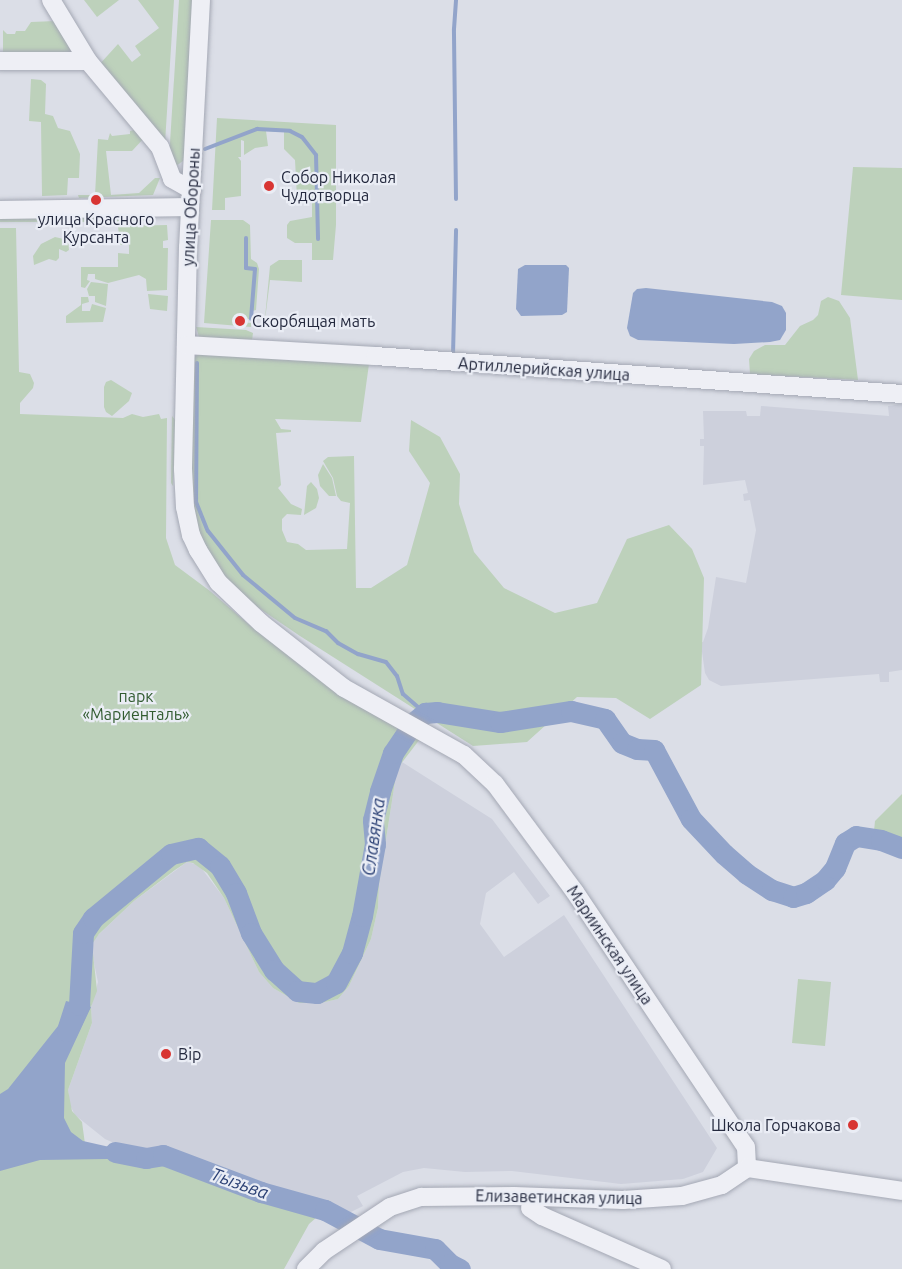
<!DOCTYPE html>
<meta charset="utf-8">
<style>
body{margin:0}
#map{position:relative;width:902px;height:1269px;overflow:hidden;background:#dbdee7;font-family:Ubuntu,sans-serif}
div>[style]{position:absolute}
.built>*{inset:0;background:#cdd0dc}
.green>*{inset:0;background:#bdd1bb}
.water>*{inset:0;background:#92a4ca}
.stream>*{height:4px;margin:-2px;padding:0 2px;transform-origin:2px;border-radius:2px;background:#92a4ca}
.river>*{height:21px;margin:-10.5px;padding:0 10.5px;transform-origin:10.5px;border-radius:10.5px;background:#92a4ca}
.roads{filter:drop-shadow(0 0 2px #a4a8b4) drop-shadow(0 0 2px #a4a8b4)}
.minor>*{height:18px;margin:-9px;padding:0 9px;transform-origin:9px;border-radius:9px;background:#eeeff5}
.dots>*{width:16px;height:16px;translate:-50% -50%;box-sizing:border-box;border:3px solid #eaedf5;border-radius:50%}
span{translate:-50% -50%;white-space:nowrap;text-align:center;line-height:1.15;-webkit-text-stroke:4.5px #eaedf5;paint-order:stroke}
.poi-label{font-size:16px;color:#24293e}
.left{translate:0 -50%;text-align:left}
.right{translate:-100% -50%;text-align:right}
.street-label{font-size:16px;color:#24293e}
.park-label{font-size:16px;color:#315b30}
.water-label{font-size:18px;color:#2b4074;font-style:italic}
</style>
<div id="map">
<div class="built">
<div style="clip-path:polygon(902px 404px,902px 670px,889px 672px,889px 682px,880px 682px,879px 674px,721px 686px,709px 680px,705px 673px,702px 652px,699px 652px,697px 643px,703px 642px,708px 628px,716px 577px,746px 583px,756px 530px,750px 500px,744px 501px,743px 494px,748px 493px,745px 480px,703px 485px,704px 446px,700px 446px,700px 439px,704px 439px,703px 411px,746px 411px,747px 416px,760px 416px,761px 406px,889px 416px,888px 406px)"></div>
<div style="clip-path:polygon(402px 762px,492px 819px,550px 896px,538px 904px,514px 872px,486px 893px,480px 924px,504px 957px,564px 915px,717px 1148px,703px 1172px,683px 1179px,621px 1184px,512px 1171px,465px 1172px,424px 1168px,403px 1172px,357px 1196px,363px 1206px,347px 1214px,308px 1200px,288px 1198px,268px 1191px,179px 1153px,163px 1150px,145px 1155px,132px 1151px,105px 1139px,75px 1115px,70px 1105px,68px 1090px,92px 1023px,91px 1007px,98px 982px,92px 953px,94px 939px,134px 901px,187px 862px,199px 865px,224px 898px,259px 972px,273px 988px,299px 1003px,321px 1003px,338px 999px,349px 986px,371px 939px,378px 908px,379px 884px,397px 769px)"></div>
</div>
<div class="green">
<div style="clip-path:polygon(84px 0,119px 0,97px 17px)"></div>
<div style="clip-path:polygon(138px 0,174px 0,165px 143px,98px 66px,118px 44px,132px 62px,141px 55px,135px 46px,159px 28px)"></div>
<div style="clip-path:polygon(179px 0,194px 0,186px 151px,183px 161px,176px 166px,169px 159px)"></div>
<div style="clip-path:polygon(56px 21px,74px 55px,3px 53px,3px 30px,7px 34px,15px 34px,16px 31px,25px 31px,31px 22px)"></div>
<div style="clip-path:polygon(31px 79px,41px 80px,46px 84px,45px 114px,53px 116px,58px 128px,70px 131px,80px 154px,79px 178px,68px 178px,67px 195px,42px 196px,41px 122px,29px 121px)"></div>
<div style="clip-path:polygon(217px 118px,336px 125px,336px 225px,333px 260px,312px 260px,312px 243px,295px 243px,287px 238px,287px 225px,290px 221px,312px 217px,312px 199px,297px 198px,295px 160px,284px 149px,284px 132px,266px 131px,268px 146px,255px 148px,244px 155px,244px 141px,241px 140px,241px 157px,238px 157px,241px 161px,241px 196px,225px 198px,225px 210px,212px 210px)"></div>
<div style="clip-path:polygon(138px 129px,155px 145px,155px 157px,145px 137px,132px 151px,106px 151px,111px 195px,139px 193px,155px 178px,160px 178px,153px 195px,79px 198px,78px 195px,95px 195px,98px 139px,108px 140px,110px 133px,112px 136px,130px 134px,130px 131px)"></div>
<div style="clip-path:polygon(853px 167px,902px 168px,902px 300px,841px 295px)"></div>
<div style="clip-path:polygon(78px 215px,148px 215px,149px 221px,80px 222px)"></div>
<div style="clip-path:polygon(0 216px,71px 216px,71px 222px,0 222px)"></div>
<div style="clip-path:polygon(211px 220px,243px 220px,250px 225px,251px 259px,257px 263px,259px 269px,256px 310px,252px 311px,251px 319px,239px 319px,239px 322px,251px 323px,251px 327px,204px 323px)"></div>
<div style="clip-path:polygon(167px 225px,168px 240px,163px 241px,163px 248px,168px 248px,167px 290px,147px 291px,146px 279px,139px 275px,108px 283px,95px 279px,95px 274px,88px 274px,87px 280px,90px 281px,85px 288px,81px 287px,81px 267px,118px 267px,118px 253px,129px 254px,129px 245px,120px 245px,118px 226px)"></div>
<div style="clip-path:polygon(0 228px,16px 228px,19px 372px,30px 374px,34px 383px,33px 388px,20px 403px,20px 414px,123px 418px,132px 414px,143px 417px,159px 414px,161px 419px,167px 418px,166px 538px,175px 565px,210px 591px,259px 633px,339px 691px,420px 739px,397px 769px,379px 884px,378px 908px,371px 939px,349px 986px,338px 999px,321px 1003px,299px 1003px,273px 988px,259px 972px,224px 898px,207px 873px,193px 863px,187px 862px,175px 870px,134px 901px,99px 934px,92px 944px,97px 991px,91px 1007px,92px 1023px,68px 1090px,72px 1111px,82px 1122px,85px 1144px,146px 1158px,163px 1155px,261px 1192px,325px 1210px,309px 1224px,284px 1269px,0 1269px)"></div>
<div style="clip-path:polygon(55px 237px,68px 240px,69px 250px,66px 252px,59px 249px,59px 258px,56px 261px,49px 259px,34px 265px,33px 256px,41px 244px)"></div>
<div style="clip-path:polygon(279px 260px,302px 260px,302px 282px,270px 280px,264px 328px,270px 266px)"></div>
<div style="clip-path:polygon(91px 282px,108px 284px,106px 306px,95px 302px,95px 296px,89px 296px,87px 289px)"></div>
<div style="clip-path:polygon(148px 294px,168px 296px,167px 311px,150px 309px)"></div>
<div style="clip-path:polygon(81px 297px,88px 297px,89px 302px,82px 304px,82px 311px,90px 311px,92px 304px,106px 308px,103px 322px,66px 323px,66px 316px,81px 305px)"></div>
<div style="clip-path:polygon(828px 297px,839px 301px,850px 318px,858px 380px,750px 374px,749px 359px,754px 351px,765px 345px,785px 345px,800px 326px,813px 320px,818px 315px,821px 301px)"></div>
<div style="clip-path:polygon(196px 327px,246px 330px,253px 333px,252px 340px,205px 338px,199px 337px)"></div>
<div style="clip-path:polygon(201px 352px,369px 364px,361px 422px,275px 419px,281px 429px,291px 430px,291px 432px,276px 433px,281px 485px,278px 488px,291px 504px,302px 509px,301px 515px,287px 514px,282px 519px,282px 530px,287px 542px,298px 544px,306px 550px,347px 549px,350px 503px,341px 501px,337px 496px,333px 478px,323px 461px,328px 457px,354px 456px,356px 588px,371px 588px,407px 565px,430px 483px,409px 451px,411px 420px,440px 437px,460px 474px,459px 504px,474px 552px,504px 588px,555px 613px,597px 603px,627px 539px,669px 525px,692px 549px,704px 578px,701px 685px,650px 719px,616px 698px,577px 697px,527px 742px,473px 746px,300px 636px,250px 602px,217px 569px,205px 550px,190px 502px,193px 358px)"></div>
<div style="clip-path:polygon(111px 380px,132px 393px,129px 401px,112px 416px,106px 412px,104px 407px,104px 387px,106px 382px)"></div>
<div style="clip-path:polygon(172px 416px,176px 421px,173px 486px,171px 483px)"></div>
<div style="clip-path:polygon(323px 464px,332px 478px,336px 496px,329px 496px,320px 486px,318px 475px)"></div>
<div style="clip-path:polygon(311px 482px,317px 489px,319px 498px,316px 508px,304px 515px,307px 486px)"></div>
<div style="clip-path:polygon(902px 794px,902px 842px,874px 831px,875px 821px)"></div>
<div style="clip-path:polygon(798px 979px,831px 982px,825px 1046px,792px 1043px)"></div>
</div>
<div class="water">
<div style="clip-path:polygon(525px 265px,566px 265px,569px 268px,567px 312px,562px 315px,521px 316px,516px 309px,518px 269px)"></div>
<div style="clip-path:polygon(646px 288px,772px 302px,782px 306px,786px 313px,786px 330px,780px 340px,770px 342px,734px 344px,638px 340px,630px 336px,627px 328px,633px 293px,637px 289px)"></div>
<div style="clip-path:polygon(66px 1001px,91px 1007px,65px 1063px,64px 1118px,71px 1132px,83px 1141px,145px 1155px,142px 1162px,108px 1159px,40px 1160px,0 1171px,0 1094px,8px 1089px,58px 1026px)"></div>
</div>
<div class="stream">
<div style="left:205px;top:149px;width:56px;rotate:-21deg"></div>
<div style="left:257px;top:129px;width:33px;rotate:3deg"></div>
<div style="left:290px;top:131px;width:13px;rotate:27deg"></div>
<div style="left:302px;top:137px;width:23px;rotate:52deg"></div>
<div style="left:316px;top:155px;width:84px;rotate:88.6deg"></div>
<div style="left:456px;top:199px;width:170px;rotate:-90.7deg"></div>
<div style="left:454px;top:29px;width:29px;rotate:-86deg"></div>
<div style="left:246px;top:238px;width:30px;rotate:90deg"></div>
<div style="left:246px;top:268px;width:9px;rotate:6deg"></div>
<div style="left:255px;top:269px;width:50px;rotate:94.6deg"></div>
<div style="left:455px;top:355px;width:2px;rotate:180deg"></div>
<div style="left:453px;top:355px;width:125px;rotate:-88.6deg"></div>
<div style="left:197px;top:363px;width:139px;rotate:90.4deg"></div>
<div style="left:196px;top:502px;width:31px;rotate:68deg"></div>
<div style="left:208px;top:531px;width:56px;rotate:51.5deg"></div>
<div style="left:243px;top:575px;width:67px;rotate:39.6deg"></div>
<div style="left:295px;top:618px;width:34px;rotate:23deg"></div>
<div style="left:326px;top:631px;width:17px;rotate:45deg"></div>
<div style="left:338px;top:643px;width:23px;rotate:29deg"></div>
<div style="left:358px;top:654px;width:29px;rotate:16deg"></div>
<div style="left:386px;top:662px;width:18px;rotate:52deg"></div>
<div style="left:397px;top:676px;width:19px;rotate:72deg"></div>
<div style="left:403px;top:694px;width:29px;rotate:41deg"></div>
</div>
<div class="river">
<div style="left:67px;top:1031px;width:29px;rotate:-65deg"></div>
<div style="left:79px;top:1005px;width:72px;rotate:-86.8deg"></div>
<div style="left:83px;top:933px;width:18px;rotate:-56deg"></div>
<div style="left:93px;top:918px;width:101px;rotate:-39.4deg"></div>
<div style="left:171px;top:854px;width:28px;rotate:-13deg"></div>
<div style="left:198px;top:848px;width:28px;rotate:39deg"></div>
<div style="left:220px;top:866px;width:31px;rotate:59deg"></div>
<div style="left:236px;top:893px;width:43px;rotate:69.4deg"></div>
<div style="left:251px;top:933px;width:44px;rotate:58.1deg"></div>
<div style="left:274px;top:970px;width:31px;rotate:42deg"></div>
<div style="left:297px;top:991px;width:20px;rotate:6deg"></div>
<div style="left:317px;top:993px;width:21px;rotate:-28deg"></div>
<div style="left:336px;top:983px;width:34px;rotate:-62deg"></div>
<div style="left:352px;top:953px;width:38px;rotate:-75deg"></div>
<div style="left:362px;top:916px;width:73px;rotate:-79.8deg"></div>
<div style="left:375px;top:844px;width:24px;rotate:-95deg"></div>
<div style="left:373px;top:820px;width:30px;rotate:-76deg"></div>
<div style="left:380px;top:791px;width:40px;rotate:-71.1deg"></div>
<div style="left:393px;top:753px;width:36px;rotate:-56deg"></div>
<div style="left:413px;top:723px;width:16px;rotate:-40deg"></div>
<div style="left:425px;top:713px;width:12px;rotate:-5deg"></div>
<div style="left:437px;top:712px;width:64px;rotate:9deg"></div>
<div style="left:500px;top:722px;width:72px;rotate:-8.8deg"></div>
<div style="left:571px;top:711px;width:35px;rotate:13deg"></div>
<div style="left:605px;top:719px;width:29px;rotate:55deg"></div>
<div style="left:622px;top:743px;width:16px;rotate:22deg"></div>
<div style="left:637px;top:749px;width:17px;rotate:3deg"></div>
<div style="left:654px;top:750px;width:78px;rotate:61.8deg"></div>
<div style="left:691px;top:819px;width:48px;rotate:46.7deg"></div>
<div style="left:724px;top:854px;width:30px;rotate:41deg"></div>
<div style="left:747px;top:874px;width:30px;rotate:33deg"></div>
<div style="left:772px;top:890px;width:22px;rotate:18deg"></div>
<div style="left:793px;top:897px;width:14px;rotate:-17deg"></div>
<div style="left:806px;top:893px;width:23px;rotate:-34deg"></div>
<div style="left:825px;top:880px;width:16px;rotate:-50deg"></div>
<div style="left:835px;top:868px;width:27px;rotate:-68deg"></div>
<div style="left:845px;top:843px;width:13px;rotate:-32deg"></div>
<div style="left:856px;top:836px;width:25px;rotate:9deg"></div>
<div style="left:881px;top:840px;width:22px;rotate:21deg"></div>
<div style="left:115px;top:1152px;width:32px;rotate:11deg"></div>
<div style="left:146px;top:1158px;width:17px;rotate:-10deg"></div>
<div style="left:163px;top:1155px;width:105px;rotate:20.7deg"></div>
<div style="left:261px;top:1192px;width:66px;rotate:15.7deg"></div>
<div style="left:325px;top:1210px;width:61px;rotate:28.2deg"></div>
<div style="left:379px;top:1239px;width:57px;rotate:10.1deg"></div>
<div style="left:435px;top:1249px;width:21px;rotate:45deg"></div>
<div style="left:450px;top:1264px;width:11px;rotate:27deg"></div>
</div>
<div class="roads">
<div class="minor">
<div style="left:51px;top:0;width:71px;rotate:58.8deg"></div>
<div style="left:88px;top:61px;width:112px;rotate:50.1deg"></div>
<div style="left:160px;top:147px;width:34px;rotate:69deg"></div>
<div style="left:172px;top:179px;width:23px;rotate:29deg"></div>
<div style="left:201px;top:0;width:247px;rotate:93deg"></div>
<div style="left:188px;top:247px;width:222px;rotate:91.3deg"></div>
<div style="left:183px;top:469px;width:38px;rotate:87deg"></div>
<div style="left:185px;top:507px;width:29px;rotate:78deg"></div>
<div style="left:191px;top:535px;width:17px;rotate:65deg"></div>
<div style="left:198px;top:550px;width:39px;rotate:58deg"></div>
<div style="left:219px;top:583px;width:58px;rotate:43.6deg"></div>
<div style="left:261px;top:623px;width:105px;rotate:38.1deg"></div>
<div style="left:344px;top:688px;width:137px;rotate:29.2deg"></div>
<div style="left:464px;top:755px;width:42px;rotate:43.1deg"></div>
<div style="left:495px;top:784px;width:134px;rotate:53.5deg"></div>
<div style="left:575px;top:892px;width:307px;rotate:56.2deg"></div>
<div style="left:746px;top:1147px;width:21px;rotate:87deg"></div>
<div style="left:0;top:61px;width:88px"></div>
<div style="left:0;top:210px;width:190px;rotate:-0.9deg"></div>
<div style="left:186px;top:345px;width:189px;rotate:3.3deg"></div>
<div style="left:375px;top:356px;width:528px;rotate:4.12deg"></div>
<div style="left:530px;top:1208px;width:14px;rotate:34deg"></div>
<div style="left:542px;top:1216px;width:131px;rotate:23.8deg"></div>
<div style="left:306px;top:1269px;width:25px;rotate:-45deg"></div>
<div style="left:324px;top:1251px;width:79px;rotate:-33.7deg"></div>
<div style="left:390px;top:1207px;width:33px;rotate:-18deg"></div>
<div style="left:421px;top:1197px;width:93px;rotate:-0.6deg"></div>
<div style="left:514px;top:1196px;width:109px;rotate:2.1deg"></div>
<div style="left:623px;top:1200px;width:59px;rotate:-3.9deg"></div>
<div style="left:682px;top:1196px;width:41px;rotate:-15.4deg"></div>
<div style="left:722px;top:1185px;width:30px;rotate:-34deg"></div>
<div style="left:747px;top:1168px;width:157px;rotate:8.4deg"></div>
</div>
</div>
<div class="dots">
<div style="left:269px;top:186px;background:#d83533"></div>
<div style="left:96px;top:200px;background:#d83533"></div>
<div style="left:240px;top:321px;background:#d83533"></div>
<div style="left:166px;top:1054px;background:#d83533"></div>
<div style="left:853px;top:1125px;background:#d83533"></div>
</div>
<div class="poi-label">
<span class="left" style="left:281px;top:186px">Собор Николая<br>Чудотворца</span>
<span style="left:96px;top:228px">улица Красного<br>Курсанта</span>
<span class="left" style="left:252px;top:321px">Скорбящая мать</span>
<span class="left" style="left:178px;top:1054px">Bip</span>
<span class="right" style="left:841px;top:1125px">Школа Горчакова</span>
</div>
<div class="street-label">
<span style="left:191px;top:207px;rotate:-87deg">улица Обороны</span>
<span style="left:544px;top:369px;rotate:4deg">Артиллерийская улица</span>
<span style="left:610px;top:945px;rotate:56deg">Мариинская улица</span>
<span style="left:559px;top:1197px;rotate:1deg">Елизаветинская улица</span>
</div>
<div class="park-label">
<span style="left:136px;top:705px">парк<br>«Мариенталь»</span>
</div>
<div class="water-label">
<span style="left:373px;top:837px;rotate:-82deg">Славянка</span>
<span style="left:240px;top:1183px;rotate:20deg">Тызьва</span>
</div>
</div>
